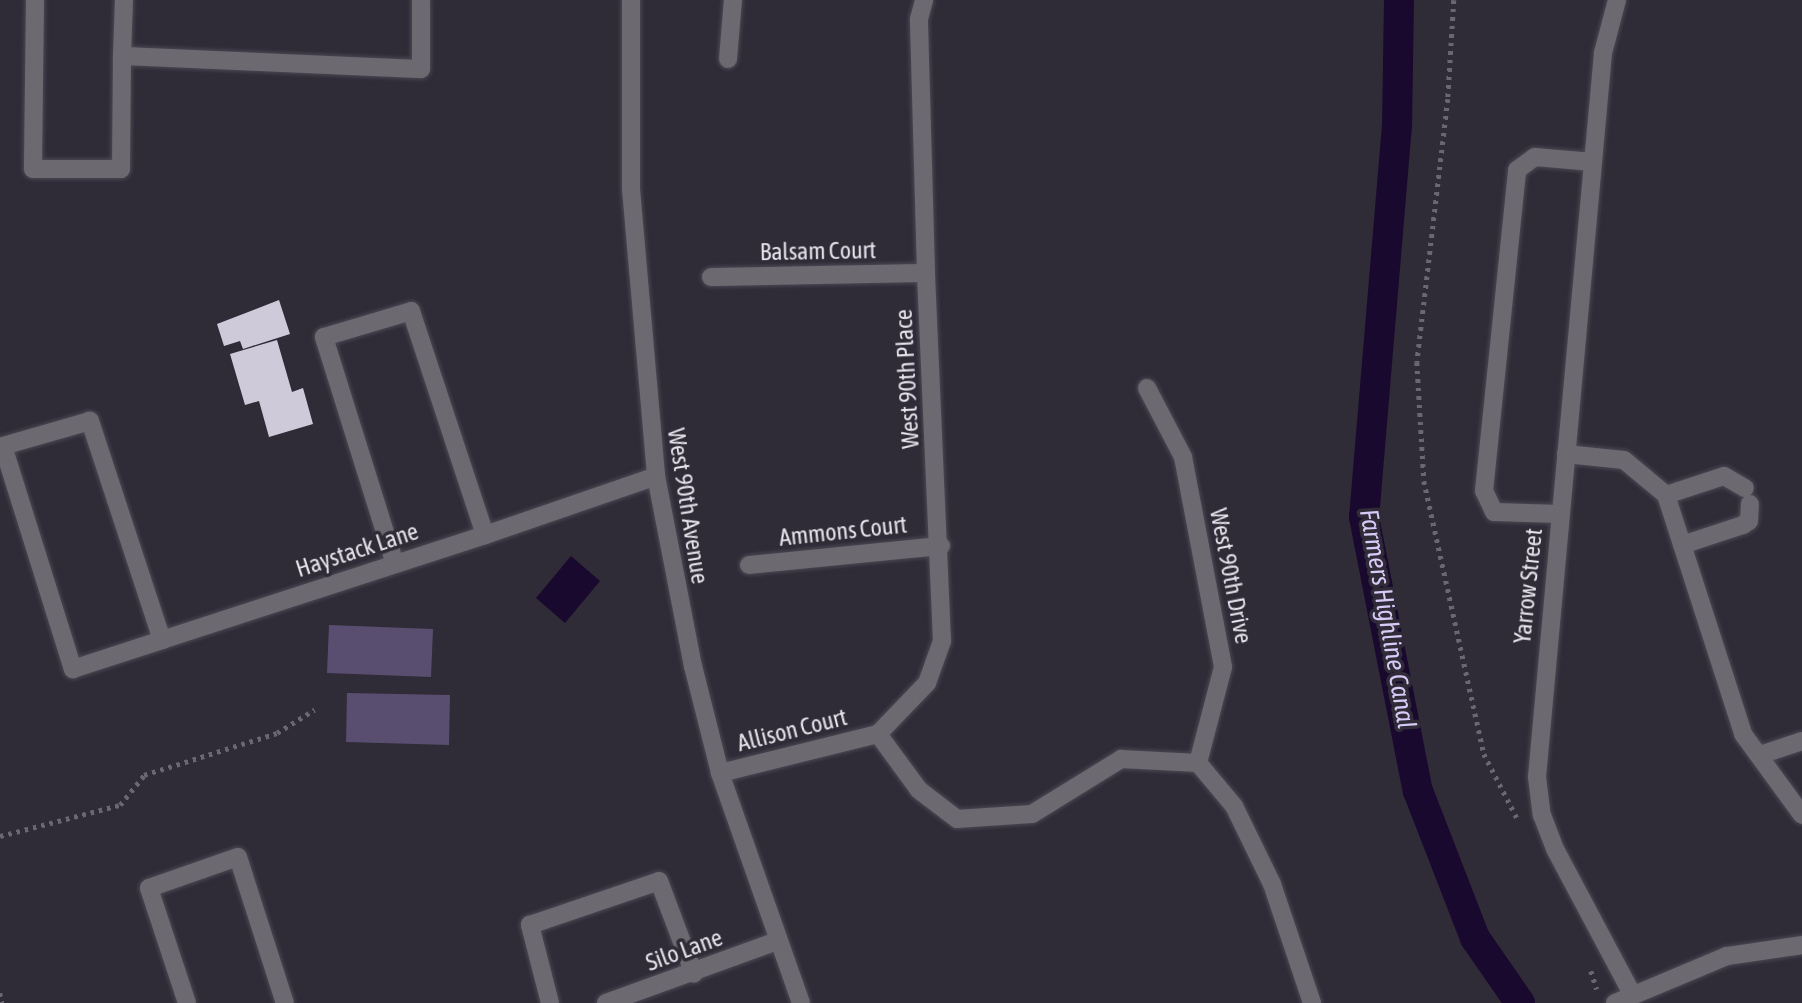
<!DOCTYPE html>
<style>
body{margin:0}
#map{position:relative;width:1802px;height:1003px;overflow:hidden;background:#2f2b37;font-family:"Asap Condensed",sans-serif}
div>[style]{position:absolute}
.green>*{inset:0;background:#594e6f}
.water>*{inset:0;background:#1a092f}
.canal>*{height:30px;margin:-15px;padding:0 15px;transform-origin:15px;border-radius:15px;background:#1a092f}
.building>*{inset:0;background:#cfcada}
.path>*{height:4.5px;margin-top:-2.25px;transform-origin:0;background:repeating-linear-gradient(90deg,#6a6772 0 3.5px,transparent 0 8.5px)}
.roads{filter:drop-shadow(0 0 2px #4c4854) drop-shadow(0 0 2px #4c4854)}
.minor>*{height:18px;margin:-9px;padding:0 9px;transform-origin:9px;border-radius:9px;background:#6c6a70}
span{translate:-50% -50%;white-space:nowrap;text-align:center;line-height:1.15;-webkit-text-stroke:7px #2f2b37;paint-order:stroke}
.street-label{font-size:24px;color:#e5e3eb}
.water-label{font-size:26px;color:#d8caf6;font-style:italic}
</style>
<div id="map">
<div class="green">
<div style="clip-path:polygon(329px 625px,433px 629px,431px 677px,327px 673px)"></div>
<div style="clip-path:polygon(347px 693px,450px 695px,449px 745px,346px 742px)"></div>
</div>
<div class="water">
<div style="clip-path:polygon(571px 556px,600px 581px,565px 623px,536px 598px)"></div>
</div>
<div class="canal">
<div style="left:1399px;top:0;width:125px;rotate:90.9deg"></div>
<div style="left:1397px;top:125px;width:393px;rotate:94.8deg"></div>
<div style="left:1364px;top:517px;width:279px;rotate:78.9deg"></div>
<div style="left:1418px;top:791px;width:158px;rotate:68.8deg"></div>
<div style="left:1475px;top:938px;width:79px;rotate:55.3deg"></div>
</div>
<div class="building">
<div style="clip-path:polygon(279px 300px,290px 334px,243px 349px,240px 341px,224px 346px,217px 324px)"></div>
<div style="clip-path:polygon(277px 340px,292px 392px,303px 388px,313px 424px,269px 437px,259px 401px,245px 405px,230px 354px)"></div>
</div>
<div class="path">
<div style="left:1454px;top:0;width:99px;rotate:93.5deg"></div>
<div style="left:1448px;top:99px;width:265px;rotate:96.7deg"></div>
<div style="left:1417px;top:362px;width:119px;rotate:86.6deg"></div>
<div style="left:1424px;top:481px;width:280px;rotate:77.6deg"></div>
<div style="left:1484px;top:754px;width:72px;rotate:62.7deg"></div>
<div style="left:0;top:836px;width:124px;rotate:-14.5deg"></div>
<div style="left:120px;top:805px;width:38px;rotate:-51deg"></div>
<div style="left:144px;top:775px;width:139px;rotate:-17.5deg"></div>
<div style="left:277px;top:733px;width:44px;rotate:-31.9deg"></div>
<div style="left:1591px;top:971px;width:19px;rotate:72deg"></div>
<div style="left:0;top:993px;width:10px;rotate:79deg"></div>
</div>
<div class="roads">
<div class="minor">
<div style="left:35px;top:0;width:169px;rotate:90.7deg"></div>
<div style="left:33px;top:169px;width:88px"></div>
<div style="left:121px;top:169px;width:113px;rotate:-89.5deg"></div>
<div style="left:122px;top:56px;width:299px;rotate:2.5deg"></div>
<div style="left:421px;top:69px;width:69px;rotate:-90deg"></div>
<div style="left:631px;top:0;width:189px;rotate:90deg"></div>
<div style="left:631px;top:189px;width:288px;rotate:85deg"></div>
<div style="left:656px;top:476px;width:194px;rotate:79deg"></div>
<div style="left:693px;top:666px;width:110px;rotate:75.8deg"></div>
<div style="left:720px;top:773px;width:244px;rotate:70.6deg"></div>
<div style="left:1617px;top:0;width:55px;rotate:104.8deg"></div>
<div style="left:1603px;top:53px;width:727px;rotate:95.21deg"></div>
<div style="left:1537px;top:777px;width:38px;rotate:83deg"></div>
<div style="left:1542px;top:815px;width:36px;rotate:69deg"></div>
<div style="left:1555px;top:849px;width:164px;rotate:62deg"></div>
<div style="left:122px;top:56px;width:56px;rotate:-88deg"></div>
<div style="left:728px;top:59px;width:59px;rotate:-85.2deg"></div>
<div style="left:711px;top:277px;width:215px;rotate:-1.1deg"></div>
<div style="left:1147px;top:388px;width:78px;rotate:62.4deg"></div>
<div style="left:1183px;top:457px;width:214px;rotate:79.2deg"></div>
<div style="left:1223px;top:667px;width:99px;rotate:104.6deg"></div>
<div style="left:1198px;top:763px;width:56px;rotate:50.1deg"></div>
<div style="left:1234px;top:806px;width:87px;rotate:64deg"></div>
<div style="left:1272px;top:884px;width:126px;rotate:71.4deg"></div>
<div style="left:1566px;top:454px;width:58px;rotate:5.9deg"></div>
<div style="left:1624px;top:460px;width:55px;rotate:39.8deg"></div>
<div style="left:1666px;top:495px;width:251px;rotate:72.1deg"></div>
<div style="left:1743px;top:734px;width:100px;rotate:53.9deg"></div>
<div style="left:1666px;top:495px;width:61px;rotate:-18.1deg"></div>
<div style="left:1724px;top:476px;width:24px;rotate:30deg"></div>
<div style="left:1560px;top:514px;width:66px;rotate:-178.3deg"></div>
<div style="left:1494px;top:512px;width:23px;rotate:-115deg"></div>
<div style="left:1484px;top:491px;width:323px;rotate:-84.1deg"></div>
<div style="left:1517px;top:170px;width:22px;rotate:-36deg"></div>
<div style="left:1535px;top:157px;width:58px;rotate:4.9deg"></div>
<div style="left:1682px;top:545px;width:64px;rotate:-18.2deg"></div>
<div style="left:1743px;top:525px;width:7px;rotate:-34deg"></div>
<div style="left:1749px;top:521px;width:17px;rotate:-87deg"></div>
<div style="left:395px;top:564px;width:238px;rotate:-107.4deg"></div>
<div style="left:324px;top:337px;width:91px;rotate:-16.6deg"></div>
<div style="left:411px;top:311px;width:236px;rotate:71.7deg"></div>
<div style="left:749px;top:565px;width:193px;rotate:-5.7deg"></div>
<div style="left:162px;top:640px;width:231px;rotate:-108.2deg"></div>
<div style="left:90px;top:421px;width:91px;rotate:164deg"></div>
<div style="left:3px;top:446px;width:234px;rotate:72.6deg"></div>
<div style="left:73px;top:669px;width:94px;rotate:-18deg"></div>
<div style="left:162px;top:640px;width:340px;rotate:-18deg"></div>
<div style="left:485px;top:535px;width:181px;rotate:-19deg"></div>
<div style="left:878px;top:734px;width:71px;rotate:-46.1deg"></div>
<div style="left:927px;top:683px;width:45px;rotate:-70.3deg"></div>
<div style="left:942px;top:641px;width:368px;rotate:-92.5deg"></div>
<div style="left:926px;top:273px;width:254px;rotate:-91.6deg"></div>
<div style="left:919px;top:19px;width:20px;rotate:-75deg"></div>
<div style="left:878px;top:734px;width:69px;rotate:53.8deg"></div>
<div style="left:919px;top:790px;width:48px;rotate:37.3deg"></div>
<div style="left:957px;top:819px;width:75px;rotate:-3.8deg"></div>
<div style="left:1032px;top:814px;width:105px;rotate:-31.7deg"></div>
<div style="left:1121px;top:759px;width:77px;rotate:3deg"></div>
<div style="left:1760px;top:755px;width:44px;rotate:-18.4deg"></div>
<div style="left:720px;top:773px;width:163px;rotate:-13.9deg"></div>
<div style="left:187px;top:1003px;width:121px;rotate:-108.3deg"></div>
<div style="left:149px;top:888px;width:94px;rotate:-19.2deg"></div>
<div style="left:238px;top:857px;width:153px;rotate:72.2deg"></div>
<div style="left:550px;top:1003px;width:81px;rotate:-104.4deg"></div>
<div style="left:530px;top:925px;width:136px;rotate:-18.8deg"></div>
<div style="left:659px;top:881px;width:99px;rotate:69.4deg"></div>
<div style="left:606px;top:1003px;width:182px;rotate:-19.9deg"></div>
<div style="left:1615px;top:1003px;width:121px;rotate:-22.8deg"></div>
<div style="left:1727px;top:956px;width:76px;rotate:-8.3deg"></div>
</div>
</div>
<div class="street-label">
<span style="left:818px;top:251px;rotate:-1deg">Balsam Court</span>
<span style="left:907px;top:379px;rotate:-93deg">West 90th Place</span>
<span style="left:688px;top:506px;rotate:81deg">West 90th Avenue</span>
<span style="left:843px;top:531px;rotate:-6deg">Ammons Court</span>
<span style="left:357px;top:550px;rotate:-18deg">Haystack Lane</span>
<span style="left:1231px;top:576px;rotate:79deg">West 90th Drive</span>
<span style="left:1528px;top:586px;rotate:-84deg">Yarrow Street</span>
<span style="left:792px;top:730px;rotate:-14deg">Allison Court</span>
<span style="left:684px;top:950px;rotate:-20deg">Silo Lane</span>
</div>
<div class="water-label">
<span style="left:1387px;top:619px;rotate:80deg">Farmers Highline Canal</span>
</div>
</div>
